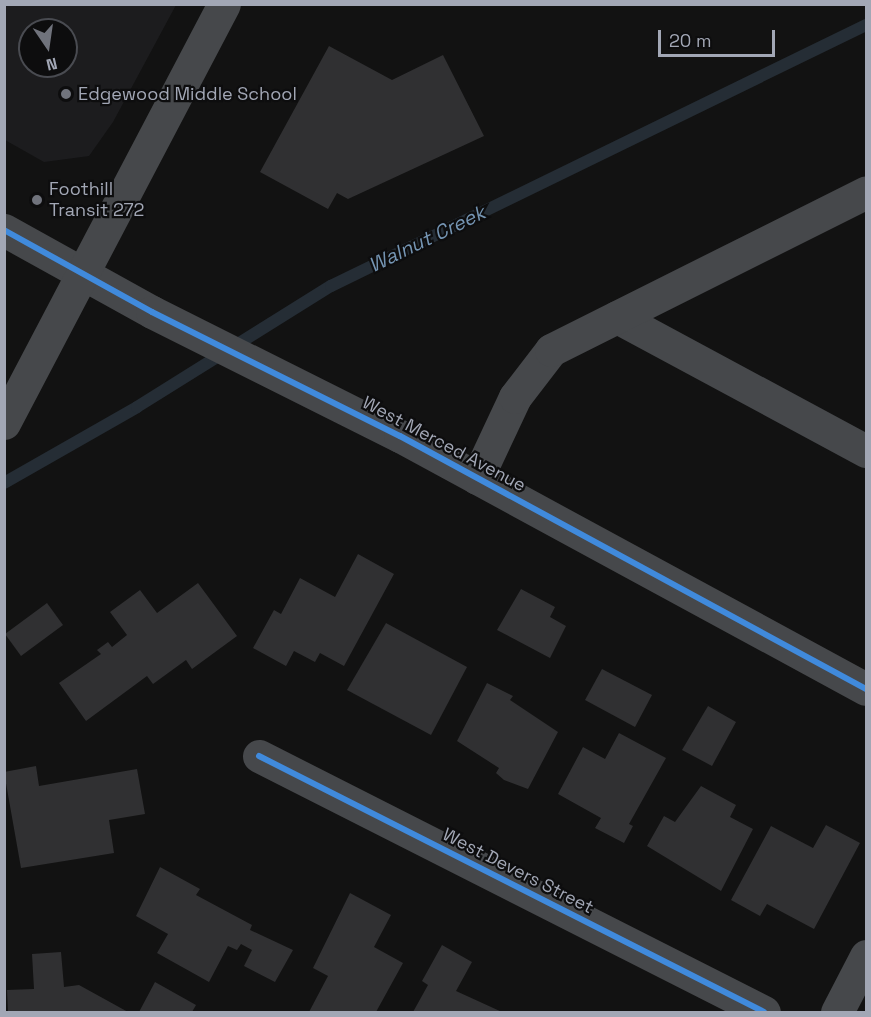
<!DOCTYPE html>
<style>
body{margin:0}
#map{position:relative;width:871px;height:1017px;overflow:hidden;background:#121212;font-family:"Space Grotesk",sans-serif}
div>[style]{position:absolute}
.built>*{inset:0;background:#1c1c1e}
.stream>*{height:12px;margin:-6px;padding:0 6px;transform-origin:6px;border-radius:6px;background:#252d35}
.building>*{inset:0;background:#303032}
.minor>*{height:33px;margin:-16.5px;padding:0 16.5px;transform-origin:16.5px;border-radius:16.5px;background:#46484b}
.tertiary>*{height:33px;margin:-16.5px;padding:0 16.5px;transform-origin:16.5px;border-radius:16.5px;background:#46484b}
.cycleway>*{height:6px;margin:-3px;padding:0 3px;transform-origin:3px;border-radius:3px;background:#408adc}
.dots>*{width:16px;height:16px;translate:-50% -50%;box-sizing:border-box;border:3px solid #0d0d0e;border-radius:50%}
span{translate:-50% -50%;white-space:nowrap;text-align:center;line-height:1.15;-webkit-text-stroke:4.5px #0d0d0e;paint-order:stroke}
.poi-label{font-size:18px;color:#a2a7b5}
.left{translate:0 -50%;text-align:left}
.street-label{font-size:18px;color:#a2a7b5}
.water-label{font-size:20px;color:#7595b3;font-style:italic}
.frame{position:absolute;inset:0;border:6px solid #a2a7b5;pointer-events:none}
.north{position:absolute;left:18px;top:18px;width:60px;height:60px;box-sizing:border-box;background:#0d0d0e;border:2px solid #494b51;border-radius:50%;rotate:167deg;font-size:16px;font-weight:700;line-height:24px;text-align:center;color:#a2a7b5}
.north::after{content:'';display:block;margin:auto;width:21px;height:27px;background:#70737c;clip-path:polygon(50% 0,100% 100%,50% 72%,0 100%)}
.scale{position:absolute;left:658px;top:30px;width:117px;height:27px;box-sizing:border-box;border:3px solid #a2a7b5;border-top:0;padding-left:8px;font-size:18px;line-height:21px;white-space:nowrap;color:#a2a7b5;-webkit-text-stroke:4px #0d0d0e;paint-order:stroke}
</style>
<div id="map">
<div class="built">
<div style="clip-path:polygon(evenodd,4px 5px,176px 5px,113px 122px,89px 156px,44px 162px,5px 140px,4px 5px,30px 30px,66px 30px,66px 66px,30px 66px,30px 30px)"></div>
</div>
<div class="stream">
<div style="left:4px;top:483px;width:153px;rotate:-29.7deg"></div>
<div style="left:137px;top:407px;width:229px;rotate:-32deg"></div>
<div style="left:331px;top:286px;width:595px;rotate:-26.01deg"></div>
</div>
<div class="building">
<div style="clip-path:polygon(329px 46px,392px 80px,443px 55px,484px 136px,348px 199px,337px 193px,328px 209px,260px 172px)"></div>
<div style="clip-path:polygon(358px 554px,394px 574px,344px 666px,320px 653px,315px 662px,294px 651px,286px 666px,253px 648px,274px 610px,281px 614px,300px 578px,335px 597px)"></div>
<div style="clip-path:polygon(198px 583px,237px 636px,192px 669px,186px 660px,153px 684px,147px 676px,86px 721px,59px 683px,101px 654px,97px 650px,108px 642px,112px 647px,127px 635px,110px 612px,140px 590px,157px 613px)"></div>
<div style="clip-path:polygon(521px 589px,555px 607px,550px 617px,566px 626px,550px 658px,497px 630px)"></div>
<div style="clip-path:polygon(47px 603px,63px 625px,21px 656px,5px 634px)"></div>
<div style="clip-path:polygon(386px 623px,467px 667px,431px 735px,347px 690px)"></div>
<div style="clip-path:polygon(602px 669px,652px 695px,635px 727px,585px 700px)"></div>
<div style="clip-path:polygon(487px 683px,513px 696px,510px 700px,558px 732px,528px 789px,504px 780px,496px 773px,499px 768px,457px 741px)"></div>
<div style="clip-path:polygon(708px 706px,736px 722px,712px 766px,682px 750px)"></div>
<div style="clip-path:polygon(619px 733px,666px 758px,629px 824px,633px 826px,624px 843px,595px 828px,601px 818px,558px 794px,583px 747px,605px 759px)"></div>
<div style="clip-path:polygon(36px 766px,39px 786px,137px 769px,145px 814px,109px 820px,114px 853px,21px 868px,4px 772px)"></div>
<div style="clip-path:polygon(701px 786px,736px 805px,730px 817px,753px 829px,721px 891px,647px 846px,664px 816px,675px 822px)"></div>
<div style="clip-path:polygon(826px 825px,860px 843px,814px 929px,767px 904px,760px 916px,731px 900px,771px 826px,813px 848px)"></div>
<div style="clip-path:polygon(160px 867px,200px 889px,196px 895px,252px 925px,250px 930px,293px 950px,275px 982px,244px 966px,252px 950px,241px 944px,237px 950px,228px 946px,209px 982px,157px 953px,168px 934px,136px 916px)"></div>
<div style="clip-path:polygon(350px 893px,391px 915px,374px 947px,403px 963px,376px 1012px,309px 1012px,328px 976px,313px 968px)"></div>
<div style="clip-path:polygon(442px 945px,472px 962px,456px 991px,502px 1012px,413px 1012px,428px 985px,422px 981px)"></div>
<div style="clip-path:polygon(61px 952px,64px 987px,79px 985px,128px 1012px,8px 1012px,7px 990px,34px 989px,32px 954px)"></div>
<div style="clip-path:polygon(155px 982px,196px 1005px,192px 1012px,139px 1012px)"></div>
</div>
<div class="minor">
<div style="left:617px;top:317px;width:283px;rotate:28.3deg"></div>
<div style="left:477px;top:478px;width:89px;rotate:-64.9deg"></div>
<div style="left:515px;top:397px;width:59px;rotate:-52.5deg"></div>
<div style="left:551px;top:350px;width:352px;rotate:-26.6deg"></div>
<div style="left:259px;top:756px;width:566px;rotate:26.88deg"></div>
<div style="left:837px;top:1012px;width:63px;rotate:-62.6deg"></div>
</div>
<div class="tertiary">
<div style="left:4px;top:230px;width:169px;rotate:29deg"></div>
<div style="left:152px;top:312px;width:277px;rotate:26.6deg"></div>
<div style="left:400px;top:436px;width:530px;rotate:28.5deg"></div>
<div style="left:4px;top:423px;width:473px;rotate:-62.3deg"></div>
</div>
<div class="cycleway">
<div style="left:4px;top:230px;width:169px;rotate:29deg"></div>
<div style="left:152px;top:312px;width:277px;rotate:26.6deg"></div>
<div style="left:400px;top:436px;width:530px;rotate:28.5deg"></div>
<div style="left:259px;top:756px;width:566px;rotate:26.88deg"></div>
</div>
<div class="dots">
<div style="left:66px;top:94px;background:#70737c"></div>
<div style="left:37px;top:200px;background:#70737c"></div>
</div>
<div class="poi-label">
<span class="left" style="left:78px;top:94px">Edgewood Middle School</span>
<span class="left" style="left:49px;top:200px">Foothill<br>Transit 272</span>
</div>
<div class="street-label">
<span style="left:444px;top:444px;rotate:28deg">West Merced Avenue</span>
<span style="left:518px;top:871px;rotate:27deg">West Devers Street</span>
</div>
<div class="water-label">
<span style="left:427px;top:239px;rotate:-26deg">Walnut Creek</span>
</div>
<div class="frame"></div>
<div class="north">N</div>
<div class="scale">20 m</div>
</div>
